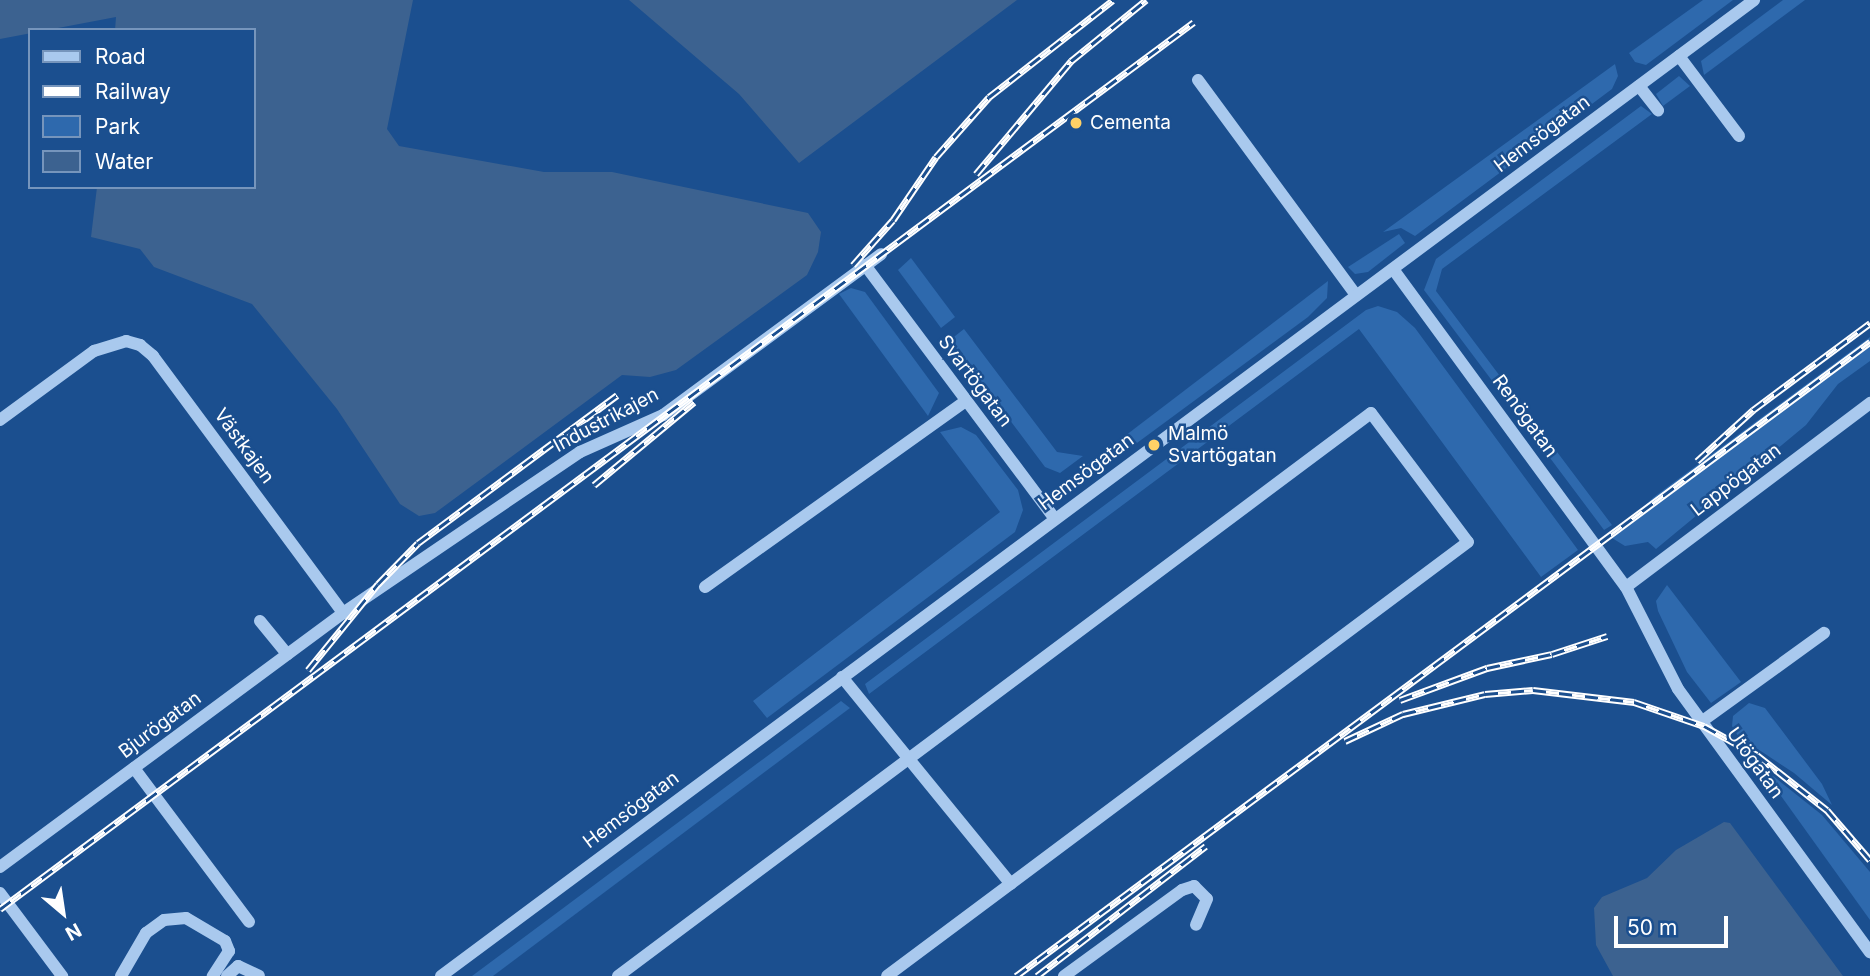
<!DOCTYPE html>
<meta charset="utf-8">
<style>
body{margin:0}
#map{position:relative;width:1870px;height:976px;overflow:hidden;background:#1b4f8f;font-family:Inter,sans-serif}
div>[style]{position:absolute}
.green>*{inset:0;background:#2e69ad}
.water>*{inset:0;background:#3c6290}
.minor>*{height:12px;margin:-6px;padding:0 6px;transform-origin:6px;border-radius:6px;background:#a9c9ee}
.rail>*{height:7px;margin-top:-3.5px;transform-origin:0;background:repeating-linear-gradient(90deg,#1b4f8f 0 13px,#fff 0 26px);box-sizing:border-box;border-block:2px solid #fff}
.dots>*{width:19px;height:19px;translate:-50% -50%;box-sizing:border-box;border:4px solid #1b4f8f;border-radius:50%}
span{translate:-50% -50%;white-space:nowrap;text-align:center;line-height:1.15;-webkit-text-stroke:5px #1b4f8f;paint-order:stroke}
.poi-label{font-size:19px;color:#fff}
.left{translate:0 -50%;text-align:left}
.street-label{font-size:19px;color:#fff}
.legend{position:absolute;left:28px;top:28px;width:228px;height:161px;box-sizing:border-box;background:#1b4f8f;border:2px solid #7695bc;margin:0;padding:9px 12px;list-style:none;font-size:21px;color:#fff}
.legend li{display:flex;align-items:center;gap:14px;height:35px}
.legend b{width:35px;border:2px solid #7695bc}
.north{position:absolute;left:28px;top:878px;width:70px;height:70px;-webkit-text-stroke:5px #1b4f8f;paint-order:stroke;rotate:151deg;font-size:19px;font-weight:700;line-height:28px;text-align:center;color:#fff}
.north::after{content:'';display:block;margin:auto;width:24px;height:32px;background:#fff;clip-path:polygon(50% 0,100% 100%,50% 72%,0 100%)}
.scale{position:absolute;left:1614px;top:916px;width:114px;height:32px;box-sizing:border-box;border:4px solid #fff;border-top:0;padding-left:9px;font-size:21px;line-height:24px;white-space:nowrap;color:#fff;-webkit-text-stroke:5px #1b4f8f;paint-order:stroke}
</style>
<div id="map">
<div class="green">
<div style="clip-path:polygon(1703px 0,1733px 0,1646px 65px,1635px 62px,1629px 53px)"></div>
<div style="clip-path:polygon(1783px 0,1805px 0,1704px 75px,1701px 61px)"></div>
<div style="clip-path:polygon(1615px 64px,1618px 76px,1612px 89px,1415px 236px,1401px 228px,1383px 232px)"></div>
<div style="clip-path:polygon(1679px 76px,1690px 86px,1663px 106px,1656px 94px)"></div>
<div style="clip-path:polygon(1641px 106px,1652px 114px,1442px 269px,1436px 291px,1612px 525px,1604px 530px,1424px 290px,1436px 259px)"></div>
<div style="clip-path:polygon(1399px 234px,1405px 243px,1368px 272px,1355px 274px,1348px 267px)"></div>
<div style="clip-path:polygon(911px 258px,955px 317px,941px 328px,898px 270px)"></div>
<div style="clip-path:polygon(1328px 281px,1327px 298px,1308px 317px,1084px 482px,1058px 487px)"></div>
<div style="clip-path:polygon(851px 288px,865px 292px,939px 393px,928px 416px,839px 294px)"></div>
<div style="clip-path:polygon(1378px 306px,1397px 312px,1415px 328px,1578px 550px,1541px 577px,1359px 329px,869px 694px,865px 684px,1366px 310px)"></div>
<div style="clip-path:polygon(964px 329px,1057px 452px,1083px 456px,1060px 473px,1045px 467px,950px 340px)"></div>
<div style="clip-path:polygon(1870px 337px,1870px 361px,1838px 384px,1806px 425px,1656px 549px,1648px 542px,1625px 546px,1612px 538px,1654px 497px)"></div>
<div style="clip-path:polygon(961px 427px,976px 435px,1018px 490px,1023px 510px,1015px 532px,767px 718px,753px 701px,1000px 512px,940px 432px)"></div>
<div style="clip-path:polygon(1667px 585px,1741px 682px,1711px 703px,1687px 672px,1658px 611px,1656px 601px)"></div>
<div style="clip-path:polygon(841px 701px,850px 708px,493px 976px,472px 976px)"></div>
<div style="clip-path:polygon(1749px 703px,1765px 708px,1822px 784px,1832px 805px,1794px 773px,1738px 736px,1732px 726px,1733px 716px)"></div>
<div style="clip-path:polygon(1758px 764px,1822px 815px,1870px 872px,1870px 920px)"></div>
</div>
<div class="water">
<div style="clip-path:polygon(0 0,413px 0,387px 129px,399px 146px,544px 172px,612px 172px,808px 213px,821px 232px,818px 252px,807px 275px,676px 370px,650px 377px,622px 375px,435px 513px,419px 516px,400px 504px,337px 409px,252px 304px,154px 267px,140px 249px,91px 237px,97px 187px,254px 187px,254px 30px,115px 30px,116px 17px,0 39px)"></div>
<div style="clip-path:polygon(629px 0,1017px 0,799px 163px,739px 94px)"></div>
<div style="clip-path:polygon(1724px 822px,1730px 823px,1843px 976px,1613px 976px,1596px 945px,1594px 908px,1602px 897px,1647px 878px,1676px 850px)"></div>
</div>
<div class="minor">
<div style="left:1679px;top:56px;width:100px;rotate:53.1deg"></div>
<div style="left:1198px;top:80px;width:267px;rotate:53.7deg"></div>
<div style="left:1639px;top:86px;width:31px;rotate:52deg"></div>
<div style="left:865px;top:265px;width:317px;rotate:53.2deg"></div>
<div style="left:1393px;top:269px;width:394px;rotate:53.8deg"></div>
<div style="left:1626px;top:587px;width:114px;rotate:63deg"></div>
<div style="left:1678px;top:689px;width:326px;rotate:53.9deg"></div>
<div style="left:0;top:420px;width:117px;rotate:-36.3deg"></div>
<div style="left:94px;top:351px;width:34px;rotate:-17deg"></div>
<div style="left:126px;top:341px;width:15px;rotate:16deg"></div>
<div style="left:140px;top:345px;width:17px;rotate:40deg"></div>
<div style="left:153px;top:356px;width:320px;rotate:53.5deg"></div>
<div style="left:705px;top:587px;width:320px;rotate:-35.5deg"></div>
<div style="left:1626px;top:587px;width:306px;rotate:-37deg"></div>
<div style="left:260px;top:621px;width:43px;rotate:50.7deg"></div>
<div style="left:842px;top:677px;width:267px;rotate:50.8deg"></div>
<div style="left:1701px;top:722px;width:152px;rotate:-35.9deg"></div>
<div style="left:134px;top:768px;width:192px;rotate:53.2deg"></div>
<div style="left:0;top:867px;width:427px;rotate:-36.5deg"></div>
<div style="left:343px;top:613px;width:287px;rotate:-34.2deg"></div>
<div style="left:580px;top:452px;width:91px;rotate:-24deg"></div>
<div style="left:663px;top:415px;width:271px;rotate:-36.4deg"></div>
<div style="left:0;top:893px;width:104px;rotate:53.2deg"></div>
<div style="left:121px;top:976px;width:50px;rotate:-59.8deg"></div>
<div style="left:146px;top:933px;width:22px;rotate:-36deg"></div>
<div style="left:164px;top:920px;width:22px;rotate:-5deg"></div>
<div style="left:186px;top:918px;width:45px;rotate:30.5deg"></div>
<div style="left:225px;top:941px;width:11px;rotate:68deg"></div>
<div style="left:229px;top:951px;width:30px;rotate:123deg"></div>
<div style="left:227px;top:976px;width:15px;rotate:-42deg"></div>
<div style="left:238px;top:966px;width:23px;rotate:25deg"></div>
<div style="left:441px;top:976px;width:1636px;rotate:-36.62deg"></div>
<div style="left:618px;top:976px;width:940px;rotate:-36.78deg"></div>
<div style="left:1371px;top:413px;width:161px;rotate:53.1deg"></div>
<div style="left:1468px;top:542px;width:725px;rotate:143.24deg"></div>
<div style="left:1064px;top:976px;width:146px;rotate:-36.1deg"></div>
<div style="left:1182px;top:890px;width:13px;rotate:-18deg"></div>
<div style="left:1194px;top:886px;width:18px;rotate:45deg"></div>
<div style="left:1207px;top:899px;width:28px;rotate:113deg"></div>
</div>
<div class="rail">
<div style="left:976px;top:174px;width:148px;rotate:-49.9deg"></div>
<div style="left:1071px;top:61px;width:97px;rotate:-39.1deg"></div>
<div style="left:853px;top:265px;width:60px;rotate:-48.4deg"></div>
<div style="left:893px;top:220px;width:76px;rotate:-55.7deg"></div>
<div style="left:936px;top:157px;width:80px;rotate:-48.5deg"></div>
<div style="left:989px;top:97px;width:157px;rotate:-38deg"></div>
<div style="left:1697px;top:461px;width:76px;rotate:-42.3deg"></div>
<div style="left:1753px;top:410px;width:146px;rotate:-36.6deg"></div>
<div style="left:594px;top:485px;width:130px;rotate:-39.7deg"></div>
<div style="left:308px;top:670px;width:111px;rotate:-50.9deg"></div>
<div style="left:378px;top:584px;width:57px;rotate:-45.7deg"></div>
<div style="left:418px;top:543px;width:248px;rotate:-36.6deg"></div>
<div style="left:1400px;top:700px;width:93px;rotate:-20.2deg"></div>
<div style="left:1487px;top:668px;width:66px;rotate:-12.2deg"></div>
<div style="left:1552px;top:654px;width:58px;rotate:-18.1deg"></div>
<div style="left:1345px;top:741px;width:64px;rotate:-25deg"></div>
<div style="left:1403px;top:714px;width:84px;rotate:-13.7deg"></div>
<div style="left:1485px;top:694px;width:48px;rotate:-4.8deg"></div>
<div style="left:1533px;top:690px;width:102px;rotate:6.8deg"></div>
<div style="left:1634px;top:702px;width:74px;rotate:18.9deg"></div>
<div style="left:1704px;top:726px;width:60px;rotate:28.7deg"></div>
<div style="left:1757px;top:755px;width:89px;rotate:38.2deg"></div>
<div style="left:1827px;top:810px;width:66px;rotate:49.3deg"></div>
<div style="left:0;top:909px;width:1487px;rotate:-36.61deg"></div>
<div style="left:1016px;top:976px;width:1064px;rotate:-36.59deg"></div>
<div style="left:1037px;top:976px;width:213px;rotate:-37.6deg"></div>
</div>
<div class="dots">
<div style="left:1076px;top:123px;background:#ffd166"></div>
<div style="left:1154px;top:445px;background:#ffd166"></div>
</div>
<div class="poi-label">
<span class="left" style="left:1090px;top:123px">Cementa</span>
<span class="left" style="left:1168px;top:445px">Malmö<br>Svartögatan</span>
</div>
<div class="street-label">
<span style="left:1542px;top:134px;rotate:-37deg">Hemsögatan</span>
<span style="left:975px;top:381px;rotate:53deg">Svartögatan</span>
<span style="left:1525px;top:416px;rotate:54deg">Renögatan</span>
<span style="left:606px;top:420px;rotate:-28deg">Industrikajen</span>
<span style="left:244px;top:446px;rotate:54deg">Västkajen</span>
<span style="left:1086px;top:472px;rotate:-37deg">Hemsögatan</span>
<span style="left:1736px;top:480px;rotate:-37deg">Lappögatan</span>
<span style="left:160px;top:725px;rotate:-37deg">Bjurögatan</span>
<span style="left:1755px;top:763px;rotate:54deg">Utögatan</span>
<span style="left:631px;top:810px;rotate:-37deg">Hemsögatan</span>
</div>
<ul class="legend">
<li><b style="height:9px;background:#a9c9ee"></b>Road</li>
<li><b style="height:9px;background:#fff"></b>Railway</li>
<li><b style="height:19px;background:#2e69ad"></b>Park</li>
<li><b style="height:19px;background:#3c6290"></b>Water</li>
</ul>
<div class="north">N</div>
<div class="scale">50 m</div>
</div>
